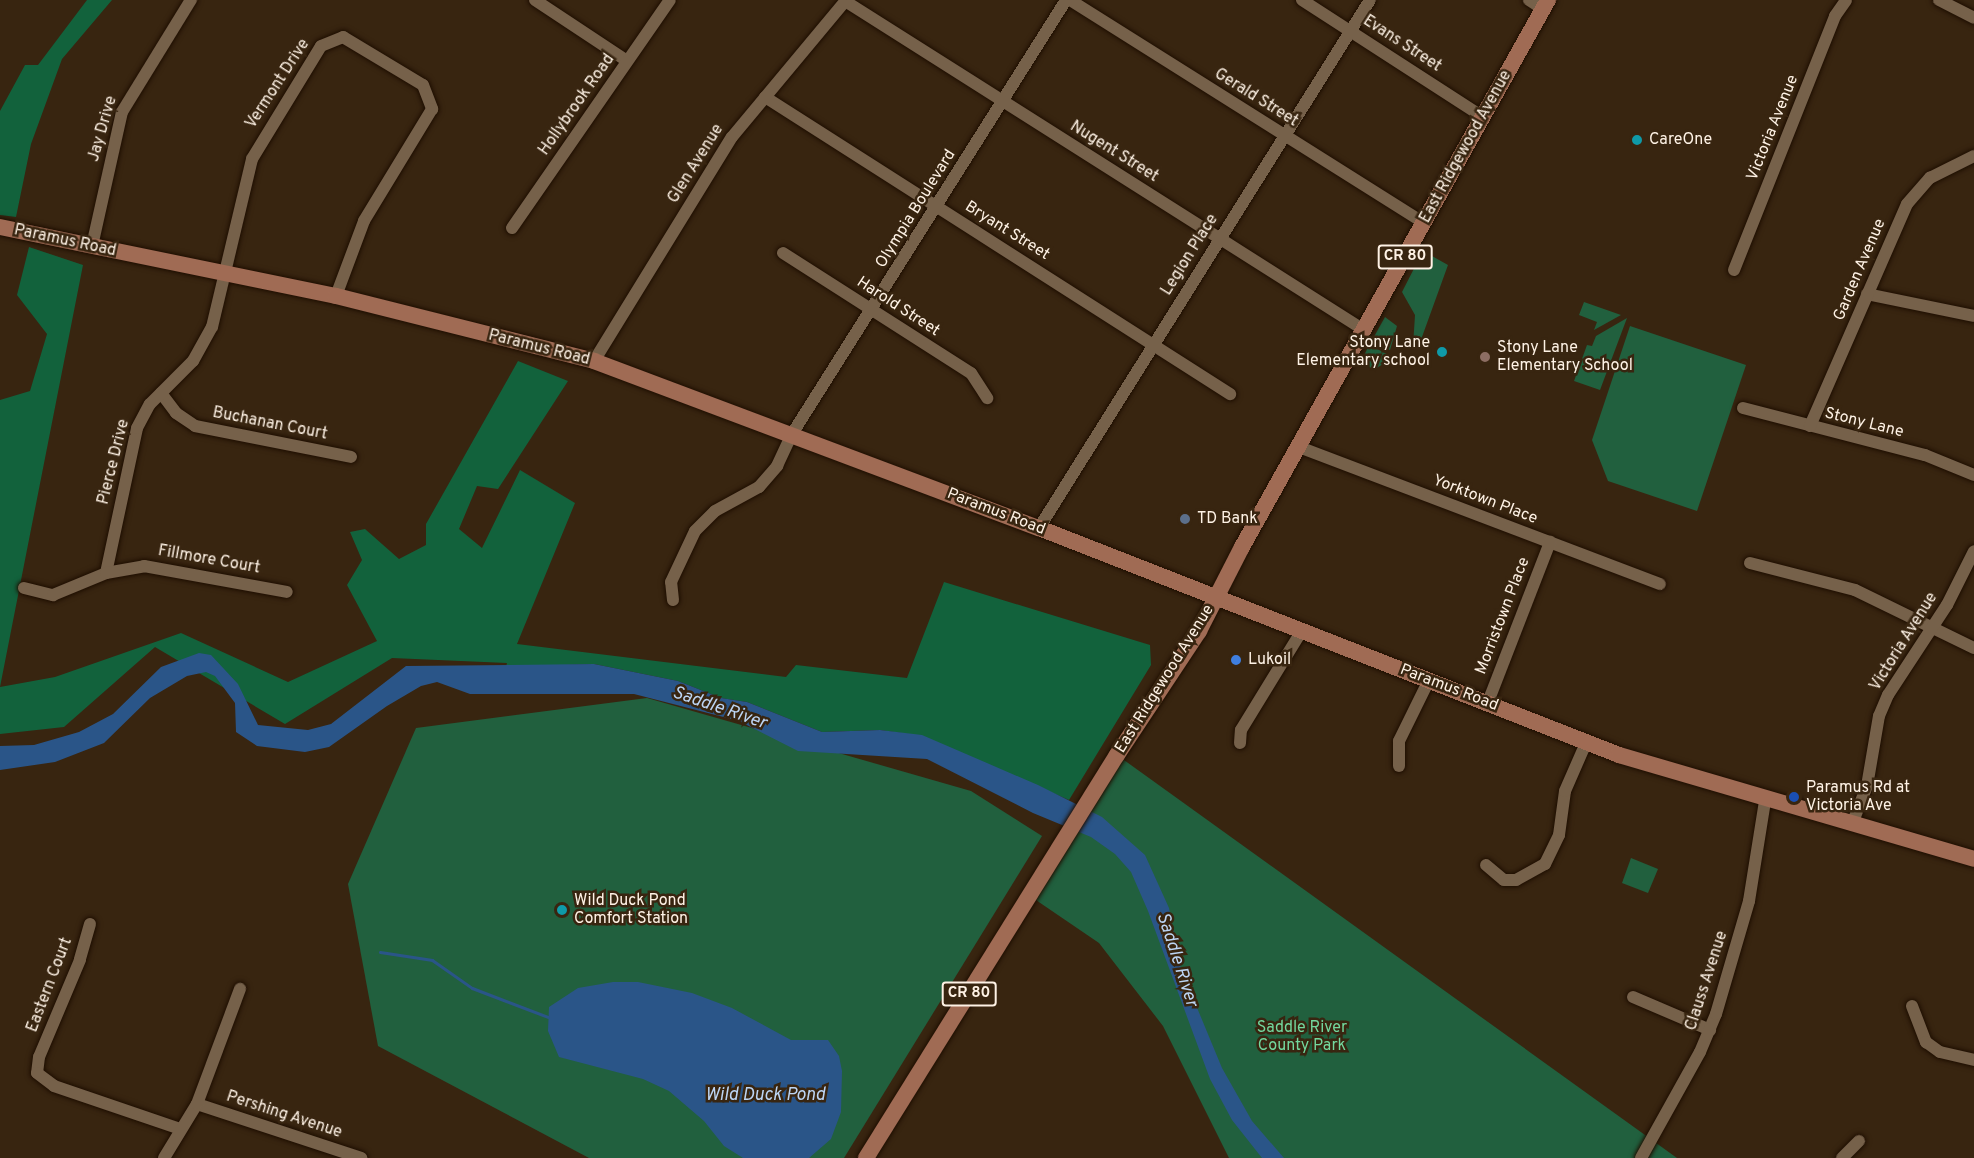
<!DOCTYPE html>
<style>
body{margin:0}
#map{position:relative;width:1974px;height:1158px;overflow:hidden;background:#382510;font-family:Overpass,sans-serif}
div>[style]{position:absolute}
.green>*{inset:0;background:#21603e}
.forest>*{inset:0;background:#12623c}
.water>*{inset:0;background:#2a5588}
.stream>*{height:3px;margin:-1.5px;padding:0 1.5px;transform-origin:1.5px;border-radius:1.5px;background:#2a5588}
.roads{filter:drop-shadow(0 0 2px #1e0e00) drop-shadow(0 0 2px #1e0e00)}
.minor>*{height:12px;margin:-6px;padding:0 6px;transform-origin:6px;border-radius:6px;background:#76614a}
.major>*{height:16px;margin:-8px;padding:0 8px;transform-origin:8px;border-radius:8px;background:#a06b54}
.dots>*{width:16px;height:16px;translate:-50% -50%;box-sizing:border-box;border:3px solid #382510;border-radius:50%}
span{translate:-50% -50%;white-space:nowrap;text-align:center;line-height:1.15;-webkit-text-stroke:5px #382510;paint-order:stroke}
.shield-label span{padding:2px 4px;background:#382510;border:2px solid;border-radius:4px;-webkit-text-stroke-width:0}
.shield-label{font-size:15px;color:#fef2e5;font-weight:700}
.street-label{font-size:16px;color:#fef2e5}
.poi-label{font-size:16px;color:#fef2e5}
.left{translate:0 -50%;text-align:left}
.right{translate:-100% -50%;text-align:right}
.park-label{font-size:16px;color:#73d89e}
.water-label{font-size:18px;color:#bcd5f4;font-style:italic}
</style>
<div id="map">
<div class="green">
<div style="clip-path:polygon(1423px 251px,1448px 265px,1418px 348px,1413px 346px,1415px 315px,1402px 292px)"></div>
<div style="clip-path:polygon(1584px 302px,1621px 315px,1594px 330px,1597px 322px,1579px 315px)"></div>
<div style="clip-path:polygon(1385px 317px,1397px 326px,1390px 350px,1371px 342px)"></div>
<div style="clip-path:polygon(1627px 318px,1600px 390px,1574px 381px,1587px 345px,1592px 346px,1596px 336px)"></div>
<div style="clip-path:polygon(1630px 326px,1746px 365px,1697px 511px,1608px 481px,1592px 440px)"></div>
<div style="clip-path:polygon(1369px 345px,1387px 354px,1383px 364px,1375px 369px,1360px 364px)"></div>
<div style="clip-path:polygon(647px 698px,971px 791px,1042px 836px,844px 1158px,589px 1158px,378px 1046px,348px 884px,416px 728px)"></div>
<div style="clip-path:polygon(1117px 755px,1677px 1158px,1229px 1158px,1163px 1026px,1099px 943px,1030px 896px)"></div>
<div style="clip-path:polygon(1631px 858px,1658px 869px,1648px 893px,1622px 883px)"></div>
</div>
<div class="forest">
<div style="clip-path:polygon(87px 0,112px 0,62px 59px,31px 144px,16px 217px,0 215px,0 111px,25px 65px,38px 65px)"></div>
<div style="clip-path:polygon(29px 247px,83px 265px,0 687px,55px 677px,181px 633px,288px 682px,377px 641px,347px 585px,362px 560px,350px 532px,365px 529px,399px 559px,426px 545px,426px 524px,518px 361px,568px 381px,498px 489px,477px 486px,459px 529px,482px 548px,520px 470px,575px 503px,517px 644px,786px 677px,796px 665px,907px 678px,944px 582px,1150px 645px,1151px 665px,1069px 800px,922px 736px,880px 730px,822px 732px,747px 702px,721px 698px,678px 681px,594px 664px,506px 667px,507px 663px,392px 658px,285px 724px,155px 647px,64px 727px,0 734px,0 400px,30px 391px,47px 334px,17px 295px)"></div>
</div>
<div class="water">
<div style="clip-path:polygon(199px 653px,211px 655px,238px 684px,258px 725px,308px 730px,331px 724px,406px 666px,594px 664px,678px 681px,721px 698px,747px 702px,822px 732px,880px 730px,922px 735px,1038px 785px,1102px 817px,1145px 855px,1169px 908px,1181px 969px,1222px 1068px,1252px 1121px,1284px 1158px,1262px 1158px,1232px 1120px,1210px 1079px,1148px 911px,1131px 872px,1115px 854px,1091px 837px,1033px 813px,927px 759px,798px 751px,739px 721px,634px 694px,470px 694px,437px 682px,421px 686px,387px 706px,329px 747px,305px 752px,257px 746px,236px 732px,235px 703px,215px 676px,206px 672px,187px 676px,150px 698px,104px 743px,55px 762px,0 770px,0 746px,34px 745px,79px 732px,113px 714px,161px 667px)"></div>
<div style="clip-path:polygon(613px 982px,638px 982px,692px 993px,732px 1008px,791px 1040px,828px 1040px,839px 1056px,842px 1071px,841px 1112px,831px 1139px,809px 1158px,743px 1158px,724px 1146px,704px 1121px,669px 1091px,643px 1079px,559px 1057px,548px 1031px,549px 1007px,578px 988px)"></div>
</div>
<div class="stream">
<div style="left:380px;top:952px;width:53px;rotate:8.7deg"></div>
<div style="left:432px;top:960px;width:49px;rotate:35deg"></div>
<div style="left:472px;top:988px;width:81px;rotate:20.9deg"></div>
</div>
<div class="roads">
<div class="minor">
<div style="left:535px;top:0;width:110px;rotate:33.5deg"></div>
<div style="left:1070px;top:0;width:418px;rotate:32.2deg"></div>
<div style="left:1302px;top:0;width:216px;rotate:32.9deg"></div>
<div style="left:1529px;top:0;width:17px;rotate:33deg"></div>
<div style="left:1939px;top:0;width:39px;rotate:27deg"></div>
<div style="left:845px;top:1px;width:614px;rotate:32.37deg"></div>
<div style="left:765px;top:97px;width:552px;rotate:32.57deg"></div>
<div style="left:512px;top:228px;width:277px;rotate:-55.3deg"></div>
<div style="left:92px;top:246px;width:137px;rotate:-77.4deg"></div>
<div style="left:122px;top:112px;width:132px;rotate:-58.4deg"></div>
<div style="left:783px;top:253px;width:223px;rotate:32.6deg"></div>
<div style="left:971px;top:373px;width:30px;rotate:57deg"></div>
<div style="left:1734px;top:270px;width:273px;rotate:-68.3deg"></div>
<div style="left:1835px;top:16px;width:19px;rotate:-55deg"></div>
<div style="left:1867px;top:294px;width:109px;rotate:11.6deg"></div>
<div style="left:594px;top:361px;width:263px;rotate:-58.4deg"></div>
<div style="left:732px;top:137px;width:178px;rotate:-50.2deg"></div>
<div style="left:161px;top:393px;width:25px;rotate:53deg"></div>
<div style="left:176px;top:413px;width:23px;rotate:34deg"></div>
<div style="left:195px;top:426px;width:159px;rotate:11.2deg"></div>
<div style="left:1743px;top:408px;width:188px;rotate:14.5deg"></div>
<div style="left:1925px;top:455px;width:53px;rotate:22.2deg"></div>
<div style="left:1810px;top:426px;width:242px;rotate:-66.4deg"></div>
<div style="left:1907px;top:204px;width:35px;rotate:-49deg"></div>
<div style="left:1930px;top:178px;width:49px;rotate:-26.6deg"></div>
<div style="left:1299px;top:447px;width:386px;rotate:20.8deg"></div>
<div style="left:1039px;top:528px;width:623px;rotate:-57.92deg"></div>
<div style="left:1750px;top:563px;width:108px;rotate:14.4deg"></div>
<div style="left:1855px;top:590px;width:132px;rotate:26deg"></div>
<div style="left:106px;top:573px;width:148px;rotate:-77.9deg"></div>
<div style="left:137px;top:428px;width:27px;rotate:-62deg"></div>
<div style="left:150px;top:404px;width:61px;rotate:-45deg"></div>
<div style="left:193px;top:361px;width:39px;rotate:-61deg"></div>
<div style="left:212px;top:327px;width:173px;rotate:-76.6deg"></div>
<div style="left:252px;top:159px;width:132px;rotate:-58.6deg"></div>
<div style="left:321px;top:46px;width:24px;rotate:-22deg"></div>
<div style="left:343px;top:37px;width:93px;rotate:31deg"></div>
<div style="left:423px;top:85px;width:26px;rotate:69deg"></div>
<div style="left:432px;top:109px;width:131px;rotate:121.3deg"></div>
<div style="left:364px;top:221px;width:80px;rotate:110.5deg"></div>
<div style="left:24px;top:588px;width:30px;rotate:14deg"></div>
<div style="left:53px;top:595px;width:57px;rotate:-22.5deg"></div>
<div style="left:106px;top:573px;width:39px;rotate:-10deg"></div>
<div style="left:144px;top:566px;width:145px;rotate:10.3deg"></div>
<div style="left:673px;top:600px;width:18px;rotate:-96deg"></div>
<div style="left:671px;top:582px;width:56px;rotate:-64.8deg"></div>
<div style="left:695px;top:531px;width:28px;rotate:-45deg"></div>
<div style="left:715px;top:511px;width:50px;rotate:-28.6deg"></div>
<div style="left:759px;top:487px;width:28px;rotate:-49deg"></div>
<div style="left:777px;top:466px;width:35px;rotate:-65deg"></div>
<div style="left:792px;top:434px;width:513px;rotate:-57.73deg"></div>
<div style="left:1488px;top:702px;width:172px;rotate:-68.8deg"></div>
<div style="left:1240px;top:743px;width:13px;rotate:-86deg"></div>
<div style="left:1241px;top:730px;width:115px;rotate:-58.5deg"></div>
<div style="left:1399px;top:766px;width:25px;rotate:-90deg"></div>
<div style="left:1399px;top:741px;width:68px;rotate:-63.8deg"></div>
<div style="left:1852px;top:824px;width:41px;rotate:-68.5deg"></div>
<div style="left:1867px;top:786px;width:71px;rotate:-80.3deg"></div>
<div style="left:1879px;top:716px;width:23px;rotate:-67deg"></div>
<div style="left:1888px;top:695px;width:108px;rotate:-56.8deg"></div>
<div style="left:1947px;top:605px;width:60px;rotate:-63.4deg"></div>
<div style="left:1486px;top:865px;width:23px;rotate:40deg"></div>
<div style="left:1504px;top:880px;width:12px"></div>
<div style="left:1516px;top:880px;width:33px;rotate:-29deg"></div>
<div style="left:1545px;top:864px;width:32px;rotate:-64deg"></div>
<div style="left:1559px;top:835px;width:44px;rotate:-82.2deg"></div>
<div style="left:1565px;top:791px;width:52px;rotate:-66.4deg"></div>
<div style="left:90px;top:924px;width:37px;rotate:106deg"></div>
<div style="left:80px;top:960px;width:105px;rotate:112.9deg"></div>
<div style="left:39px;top:1057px;width:16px;rotate:97deg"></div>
<div style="left:37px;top:1073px;width:21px;rotate:37deg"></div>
<div style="left:54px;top:1086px;width:133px;rotate:18.8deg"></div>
<div style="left:1633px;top:997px;width:84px;rotate:23.2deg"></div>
<div style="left:1912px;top:1006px;width:39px;rotate:69deg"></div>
<div style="left:1926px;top:1042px;width:17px;rotate:36deg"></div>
<div style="left:1940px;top:1052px;width:35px;rotate:13deg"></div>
<div style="left:197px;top:1104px;width:173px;rotate:18.2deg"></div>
<div style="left:164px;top:1158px;width:63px;rotate:-58.6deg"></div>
<div style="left:197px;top:1104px;width:123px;rotate:-69.5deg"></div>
<div style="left:1641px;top:1158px;width:121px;rotate:-60.9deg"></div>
<div style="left:1700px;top:1052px;width:41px;rotate:-67.2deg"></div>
<div style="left:1716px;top:1014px;width:118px;rotate:-73.7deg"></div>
<div style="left:1749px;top:901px;width:101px;rotate:-80.9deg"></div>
<div style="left:1842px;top:1158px;width:24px;rotate:-45deg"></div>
</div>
<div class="major">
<div style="left:0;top:227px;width:343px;rotate:11.6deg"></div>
<div style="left:336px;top:296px;width:266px;rotate:14.1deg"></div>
<div style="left:594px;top:361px;width:475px;rotate:20.6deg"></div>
<div style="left:1039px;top:528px;width:623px;rotate:21.37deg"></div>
<div style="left:1619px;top:755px;width:370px;rotate:16.3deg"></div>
<div style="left:866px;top:1158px;width:475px;rotate:-58.1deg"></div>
<div style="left:1117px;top:755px;width:149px;rotate:-56.5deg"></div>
<div style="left:1199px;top:631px;width:94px;rotate:-62.9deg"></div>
<div style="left:1242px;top:547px;width:627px;rotate:-60.78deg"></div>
</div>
</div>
<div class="dots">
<div style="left:1637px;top:140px;background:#0f9aa8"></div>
<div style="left:1442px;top:352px;background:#0f9aa8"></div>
<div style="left:1485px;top:357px;background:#8d6e63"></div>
<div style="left:1185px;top:519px;background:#5c6f8a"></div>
<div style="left:1236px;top:660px;background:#3f7fe0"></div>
<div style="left:1794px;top:797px;background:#1a4fb4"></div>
<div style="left:562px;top:910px;background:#0f9aa8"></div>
</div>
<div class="shield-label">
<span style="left:1405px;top:257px">CR 80</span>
<span style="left:969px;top:994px">CR 80</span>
</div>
<div class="street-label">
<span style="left:1402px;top:44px;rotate:33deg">Evans Street</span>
<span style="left:278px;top:84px;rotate:-57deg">Vermont Drive</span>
<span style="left:1256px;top:98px;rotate:32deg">Gerald Street</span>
<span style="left:577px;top:105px;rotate:-55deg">Hollybrook Road</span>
<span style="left:1773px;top:128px;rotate:-68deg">Victoria Avenue</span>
<span style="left:103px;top:129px;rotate:-74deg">Jay Drive</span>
<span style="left:1466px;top:147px;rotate:-61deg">East Ridgewood Avenue</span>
<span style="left:1114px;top:152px;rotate:32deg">Nugent Street</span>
<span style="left:696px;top:164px;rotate:-58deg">Glen Avenue</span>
<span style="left:916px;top:209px;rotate:-58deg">Olympia Boulevard</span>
<span style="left:1007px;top:231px;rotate:32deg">Bryant Street</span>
<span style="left:65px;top:241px;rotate:12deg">Paramus Road</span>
<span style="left:1190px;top:255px;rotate:-58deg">Legion Place</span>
<span style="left:1860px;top:270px;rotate:-67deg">Garden Avenue</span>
<span style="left:898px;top:307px;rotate:33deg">Harold Street</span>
<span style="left:539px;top:348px;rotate:14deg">Paramus Road</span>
<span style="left:1864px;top:423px;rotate:14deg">Stony Lane</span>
<span style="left:270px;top:424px;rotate:11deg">Buchanan Court</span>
<span style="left:114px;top:462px;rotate:-76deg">Pierce Drive</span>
<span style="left:1485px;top:500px;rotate:21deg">Yorktown Place</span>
<span style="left:996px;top:512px;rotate:21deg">Paramus Road</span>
<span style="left:209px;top:560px;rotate:10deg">Fillmore Court</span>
<span style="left:1503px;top:616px;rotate:-69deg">Morristown Place</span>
<span style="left:1904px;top:642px;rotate:-58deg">Victoria Avenue</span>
<span style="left:1165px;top:679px;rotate:-58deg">East Ridgewood Avenue</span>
<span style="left:1449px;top:688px;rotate:21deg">Paramus Road</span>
<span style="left:1707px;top:981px;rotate:-72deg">Clauss Avenue</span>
<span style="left:50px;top:985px;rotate:-69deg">Eastern Court</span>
<span style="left:284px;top:1115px;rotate:18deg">Pershing Avenue</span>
</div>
<div class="poi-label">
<span class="left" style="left:1649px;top:140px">CareOne</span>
<span class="right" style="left:1430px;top:352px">Stony Lane<br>Elementary school</span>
<span class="left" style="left:1497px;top:357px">Stony Lane<br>Elementary School</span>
<span class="left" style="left:1197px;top:519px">TD Bank</span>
<span class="left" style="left:1248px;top:660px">Lukoil</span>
<span class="left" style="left:1806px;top:797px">Paramus Rd at<br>Victoria Ave</span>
<span class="left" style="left:574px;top:910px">Wild Duck Pond<br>Comfort Station</span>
</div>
<div class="park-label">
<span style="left:1302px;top:1037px">Saddle River<br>County Park</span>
</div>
<div class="water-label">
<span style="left:719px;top:709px;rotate:19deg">Saddle River</span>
<span style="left:1176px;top:960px;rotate:72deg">Saddle River</span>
<span style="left:765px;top:1096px">Wild Duck Pond</span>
</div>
</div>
